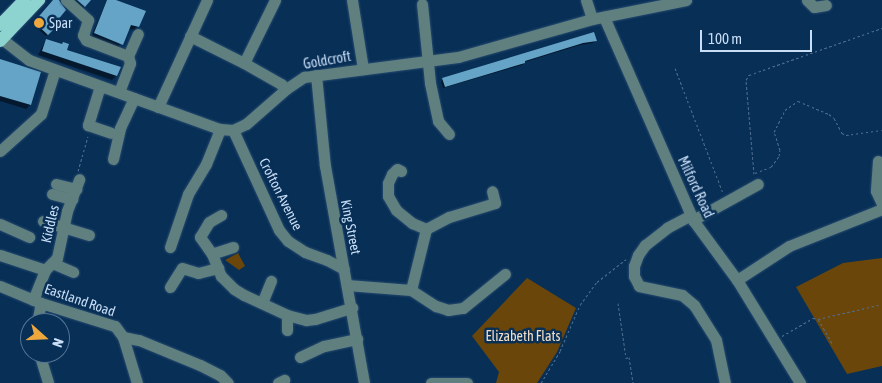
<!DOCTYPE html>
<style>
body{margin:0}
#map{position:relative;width:882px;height:383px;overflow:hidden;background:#082f56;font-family:"Asap Condensed",sans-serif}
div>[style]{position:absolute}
.green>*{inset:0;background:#6b460a}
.shadow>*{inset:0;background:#0007}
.building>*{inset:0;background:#65a4c6}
.path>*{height:1px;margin-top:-0.5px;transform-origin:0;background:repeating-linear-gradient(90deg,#4f6f91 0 2.5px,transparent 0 5px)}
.roads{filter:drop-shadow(0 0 1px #274b70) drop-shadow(0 0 1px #274b70)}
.minor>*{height:11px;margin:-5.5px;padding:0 5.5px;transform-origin:5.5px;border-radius:5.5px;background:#60807f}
.major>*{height:12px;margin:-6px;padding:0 6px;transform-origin:6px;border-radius:6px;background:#8dd3d0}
.dots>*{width:14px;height:14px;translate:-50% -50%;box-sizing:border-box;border:2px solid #082f56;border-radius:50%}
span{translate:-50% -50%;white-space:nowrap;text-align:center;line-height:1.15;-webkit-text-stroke:5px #082f56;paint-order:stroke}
.poi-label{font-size:14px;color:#c9def7}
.left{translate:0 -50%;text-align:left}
.street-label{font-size:14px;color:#c9def7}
.park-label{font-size:14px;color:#f0dec7}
.north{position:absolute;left:20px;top:313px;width:50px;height:50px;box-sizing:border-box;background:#082f56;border:1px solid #557596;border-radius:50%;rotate:110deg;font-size:14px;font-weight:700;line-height:20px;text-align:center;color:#c9def7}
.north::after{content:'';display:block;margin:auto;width:18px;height:22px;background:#eea73d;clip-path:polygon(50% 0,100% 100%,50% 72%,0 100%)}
.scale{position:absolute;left:700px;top:30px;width:112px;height:22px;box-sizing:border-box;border:2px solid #c9def7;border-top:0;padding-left:6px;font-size:15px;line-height:18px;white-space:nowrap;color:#c9def7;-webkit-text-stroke:4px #082f56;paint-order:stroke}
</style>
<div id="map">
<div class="green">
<div style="clip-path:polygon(238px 253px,245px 266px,239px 270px,225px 260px)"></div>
<div style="clip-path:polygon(882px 258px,882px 366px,847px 374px,796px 287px,843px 263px)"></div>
<div style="clip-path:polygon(527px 278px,576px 308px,557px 352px,537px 383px,496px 383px,499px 372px,472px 336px)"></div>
</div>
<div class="shadow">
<div style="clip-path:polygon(54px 0,57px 0,50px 27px,52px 29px,46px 36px,33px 25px)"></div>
<div style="clip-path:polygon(74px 0,89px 0,80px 11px)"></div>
<div style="clip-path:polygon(107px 0,113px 0,138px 26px,134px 30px,128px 29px,118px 48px,91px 38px)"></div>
<div style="clip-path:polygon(593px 33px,595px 41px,593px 43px,580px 45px,525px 62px,522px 65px,443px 88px,441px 82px,443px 79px)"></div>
<div style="clip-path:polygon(46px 40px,61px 45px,66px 50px,119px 68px,116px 76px,112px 80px,38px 55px)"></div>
<div style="clip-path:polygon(0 62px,40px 73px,30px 105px,26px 109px,0 101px)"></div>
</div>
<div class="building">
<div style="clip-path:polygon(53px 0,59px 0,66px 10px,52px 27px,54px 29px,48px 35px,34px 22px)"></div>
<div style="clip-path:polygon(77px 0,91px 0,85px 7px)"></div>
<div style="clip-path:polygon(107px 0,116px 0,146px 11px,139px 27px,131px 25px,123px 45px,94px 33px)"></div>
<div style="clip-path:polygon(594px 32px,597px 41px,583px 43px,525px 61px,525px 63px,445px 87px,442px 78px)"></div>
<div style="clip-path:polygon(46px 39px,62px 44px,63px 42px,69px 44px,67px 50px,121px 67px,117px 76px,42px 51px)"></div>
<div style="clip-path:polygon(0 59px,41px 72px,31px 105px,0 96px)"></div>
</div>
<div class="path">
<div style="left:675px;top:68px;width:134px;rotate:69deg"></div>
<div style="left:78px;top:171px;width:36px;rotate:-74deg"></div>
<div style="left:755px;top:173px;width:17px;rotate:-21deg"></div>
<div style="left:771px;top:167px;width:14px;rotate:-54deg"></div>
<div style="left:779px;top:156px;width:6px;rotate:-81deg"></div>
<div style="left:780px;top:150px;width:19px;rotate:-108deg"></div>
<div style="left:774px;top:132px;width:25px;rotate:-63deg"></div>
<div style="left:785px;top:110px;width:16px;rotate:-35deg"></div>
<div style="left:798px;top:101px;width:34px;rotate:23deg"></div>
<div style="left:829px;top:114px;width:6px;rotate:39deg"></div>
<div style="left:834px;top:118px;width:17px;rotate:62deg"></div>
<div style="left:842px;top:133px;width:4px;rotate:27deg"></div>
<div style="left:846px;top:135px;width:36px;rotate:-8deg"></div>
<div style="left:754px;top:174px;width:94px;rotate:-94.9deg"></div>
<div style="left:746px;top:80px;width:6px;rotate:-59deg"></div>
<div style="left:749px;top:75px;width:141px;rotate:-19.5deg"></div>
<div style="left:618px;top:303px;width:56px;rotate:81.7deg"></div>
<div style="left:626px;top:358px;width:3px;rotate:-18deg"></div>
<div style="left:629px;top:357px;width:26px;rotate:81deg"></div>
<div style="left:782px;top:336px;width:36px;rotate:-30deg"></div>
<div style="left:813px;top:318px;width:5px;rotate:11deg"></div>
<div style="left:832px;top:343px;width:28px;rotate:-120deg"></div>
<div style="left:818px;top:319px;width:62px;rotate:-13.1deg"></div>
<div style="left:541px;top:383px;width:37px;rotate:-59deg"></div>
<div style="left:560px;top:351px;width:50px;rotate:-66.5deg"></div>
<div style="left:580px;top:305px;width:29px;rotate:-54deg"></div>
<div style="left:597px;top:282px;width:37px;rotate:-38deg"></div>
</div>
<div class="roads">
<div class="minor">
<div style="left:66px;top:0;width:30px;rotate:42deg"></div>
<div style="left:88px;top:20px;width:16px;rotate:108deg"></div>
<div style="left:83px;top:35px;width:6px;rotate:59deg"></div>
<div style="left:86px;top:40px;width:45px;rotate:20.9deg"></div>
<div style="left:275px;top:0;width:70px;rotate:116.2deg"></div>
<div style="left:244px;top:63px;width:43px;rotate:29.6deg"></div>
<div style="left:281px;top:84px;width:7px;rotate:45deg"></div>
<div style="left:352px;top:0;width:70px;rotate:80.9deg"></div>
<div style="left:586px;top:0;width:20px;rotate:72deg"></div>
<div style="left:807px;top:0;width:10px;rotate:45deg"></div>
<div style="left:814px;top:7px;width:12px;rotate:-9deg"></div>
<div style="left:422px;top:4px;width:79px;rotate:84.2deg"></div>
<div style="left:430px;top:83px;width:39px;rotate:78deg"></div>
<div style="left:438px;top:121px;width:17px;rotate:50deg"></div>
<div style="left:604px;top:17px;width:222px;rotate:66.3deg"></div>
<div style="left:693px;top:220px;width:74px;rotate:53.7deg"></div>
<div style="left:737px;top:280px;width:121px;rotate:58.5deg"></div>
<div style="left:190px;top:36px;width:60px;rotate:26.6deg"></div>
<div style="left:2px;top:39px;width:34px;rotate:38deg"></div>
<div style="left:29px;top:60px;width:203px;rotate:19.9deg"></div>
<div style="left:220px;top:129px;width:13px;rotate:4deg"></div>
<div style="left:233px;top:130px;width:14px;rotate:-25deg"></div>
<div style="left:246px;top:124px;width:53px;rotate:-41.2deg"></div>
<div style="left:286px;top:89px;width:22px;rotate:-34deg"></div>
<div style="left:304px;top:77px;width:155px;rotate:-7.4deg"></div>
<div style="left:458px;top:57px;width:139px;rotate:-15.8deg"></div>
<div style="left:592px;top:19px;width:96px;rotate:-11.4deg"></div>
<div style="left:316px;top:75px;width:91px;rotate:84.4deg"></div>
<div style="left:325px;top:166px;width:220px;rotate:79.8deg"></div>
<div style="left:100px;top:86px;width:41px;rotate:107.1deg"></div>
<div style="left:88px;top:125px;width:24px;rotate:19deg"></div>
<div style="left:119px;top:92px;width:31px;rotate:-69deg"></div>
<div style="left:130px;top:63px;width:7px;rotate:-106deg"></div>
<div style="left:128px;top:56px;width:24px;rotate:-66deg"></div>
<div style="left:158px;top:107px;width:118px;rotate:-65.4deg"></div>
<div style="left:233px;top:130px;width:110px;rotate:65.3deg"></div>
<div style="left:279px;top:230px;width:14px;rotate:51deg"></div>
<div style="left:288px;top:241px;width:20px;rotate:33deg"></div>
<div style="left:305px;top:252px;width:23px;rotate:20deg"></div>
<div style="left:327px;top:260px;width:19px;rotate:28deg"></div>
<div style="left:0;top:151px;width:55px;rotate:-42.1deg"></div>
<div style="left:41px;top:114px;width:46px;rotate:-72.3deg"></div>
<div style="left:113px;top:159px;width:32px;rotate:-77deg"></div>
<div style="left:120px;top:128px;width:33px;rotate:-65deg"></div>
<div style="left:878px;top:161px;width:30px;rotate:94deg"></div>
<div style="left:876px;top:191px;width:14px;rotate:65deg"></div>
<div style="left:401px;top:171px;width:4px;rotate:-153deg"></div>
<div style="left:397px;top:169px;width:7px;rotate:135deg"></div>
<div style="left:392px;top:174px;width:10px;rotate:114deg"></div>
<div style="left:388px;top:183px;width:13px;rotate:90deg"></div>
<div style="left:388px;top:196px;width:16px;rotate:60deg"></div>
<div style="left:396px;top:210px;width:21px;rotate:39deg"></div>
<div style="left:412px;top:223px;width:15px;rotate:23deg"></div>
<div style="left:56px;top:184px;width:21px;rotate:14deg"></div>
<div style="left:52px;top:194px;width:21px;rotate:14deg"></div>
<div style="left:691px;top:215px;width:27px;rotate:152deg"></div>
<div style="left:667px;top:228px;width:28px;rotate:142deg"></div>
<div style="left:645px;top:245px;width:12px;rotate:125deg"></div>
<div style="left:638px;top:255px;width:12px;rotate:110deg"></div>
<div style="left:634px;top:266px;width:10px;rotate:90deg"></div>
<div style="left:634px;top:276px;width:11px;rotate:63deg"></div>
<div style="left:639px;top:286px;width:44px;rotate:11.8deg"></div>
<div style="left:682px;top:295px;width:16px;rotate:40deg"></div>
<div style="left:694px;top:305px;width:41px;rotate:57.8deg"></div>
<div style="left:716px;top:340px;width:44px;rotate:78.2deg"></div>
<div style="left:693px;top:220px;width:74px;rotate:-29deg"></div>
<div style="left:43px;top:221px;width:48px;rotate:16.9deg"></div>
<div style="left:0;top:224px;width:32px;rotate:24deg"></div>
<div style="left:170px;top:247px;width:56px;rotate:-71.2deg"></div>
<div style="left:188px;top:194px;width:35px;rotate:-59deg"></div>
<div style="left:206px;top:164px;width:38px;rotate:-68deg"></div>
<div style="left:233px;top:247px;width:22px;rotate:162deg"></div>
<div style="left:212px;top:254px;width:24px;rotate:68deg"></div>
<div style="left:221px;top:276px;width:18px;rotate:45deg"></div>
<div style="left:234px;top:289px;width:12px;rotate:31deg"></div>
<div style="left:244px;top:295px;width:47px;rotate:24.9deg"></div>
<div style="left:287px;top:315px;width:20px;rotate:15deg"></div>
<div style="left:306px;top:320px;width:9px;rotate:-6deg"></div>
<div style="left:315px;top:319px;width:39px;rotate:-17deg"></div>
<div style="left:212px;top:254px;width:21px;rotate:-125deg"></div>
<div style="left:200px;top:237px;width:17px;rotate:-59deg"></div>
<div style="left:209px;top:222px;width:14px;rotate:-30deg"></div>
<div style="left:0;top:255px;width:47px;rotate:18.4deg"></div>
<div style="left:52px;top:263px;width:23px;rotate:23deg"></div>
<div style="left:737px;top:280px;width:62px;rotate:-33.2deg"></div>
<div style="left:789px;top:246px;width:100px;rotate:-21.7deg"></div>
<div style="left:347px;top:285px;width:64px;rotate:4.5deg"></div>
<div style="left:411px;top:290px;width:30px;rotate:33deg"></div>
<div style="left:436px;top:306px;width:13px;rotate:18deg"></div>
<div style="left:448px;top:310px;width:15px;rotate:-8deg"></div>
<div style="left:463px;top:308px;width:54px;rotate:-39deg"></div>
<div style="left:0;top:286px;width:44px;rotate:22.5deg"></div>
<div style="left:41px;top:303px;width:77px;rotate:17.3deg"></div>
<div style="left:115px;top:326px;width:14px;rotate:54deg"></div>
<div style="left:123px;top:337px;width:48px;rotate:73.1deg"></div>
<div style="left:170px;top:287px;width:22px;rotate:-58deg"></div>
<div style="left:182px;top:268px;width:17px;rotate:17deg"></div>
<div style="left:198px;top:273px;width:21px;rotate:-14deg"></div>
<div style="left:411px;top:290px;width:63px;rotate:-76.2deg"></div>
<div style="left:426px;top:229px;width:26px;rotate:-28deg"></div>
<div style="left:449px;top:217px;width:48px;rotate:-16.9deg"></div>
<div style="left:495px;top:203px;width:12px;rotate:-104deg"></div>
<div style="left:33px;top:300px;width:32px;rotate:-68deg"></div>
<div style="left:45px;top:270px;width:17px;rotate:-45deg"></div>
<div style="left:57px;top:258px;width:48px;rotate:-78deg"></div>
<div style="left:67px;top:211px;width:34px;rotate:-69deg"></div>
<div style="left:262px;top:303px;width:24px;rotate:-68deg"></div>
<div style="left:37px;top:323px;width:20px;rotate:-79deg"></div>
<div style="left:287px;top:330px;width:15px;rotate:-90deg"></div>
<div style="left:123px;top:337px;width:16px;rotate:11deg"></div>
<div style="left:139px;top:340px;width:66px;rotate:22.3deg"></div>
<div style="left:200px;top:365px;width:22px;rotate:27deg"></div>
<div style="left:220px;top:375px;width:11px;rotate:45deg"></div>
<div style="left:39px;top:353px;width:31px;rotate:73deg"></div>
<div style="left:300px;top:357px;width:26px;rotate:-25deg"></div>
<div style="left:324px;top:346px;width:34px;rotate:-12deg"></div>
<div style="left:278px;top:383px;width:7px;rotate:-27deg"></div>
<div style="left:431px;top:383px;width:36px"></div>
</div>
<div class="major">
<div style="left:0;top:25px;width:35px;rotate:-46deg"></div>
<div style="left:0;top:41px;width:57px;rotate:-46.4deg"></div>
</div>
</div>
<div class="dots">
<div style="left:39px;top:23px;background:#eea73d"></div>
</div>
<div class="poi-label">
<span class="left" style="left:49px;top:23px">Spar</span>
</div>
<div class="street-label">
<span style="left:327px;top:60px;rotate:-10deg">Goldcroft</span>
<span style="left:696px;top:187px;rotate:65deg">Milford Road</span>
<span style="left:281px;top:194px;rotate:63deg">Crofton Avenue</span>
<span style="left:50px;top:224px;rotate:-77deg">Kiddles</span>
<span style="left:351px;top:227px;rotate:79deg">King Street</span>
<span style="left:80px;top:300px;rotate:19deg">Eastland Road</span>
</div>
<div class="park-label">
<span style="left:523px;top:336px">Elizabeth Flats</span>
</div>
<div class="north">N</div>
<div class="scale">100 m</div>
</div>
